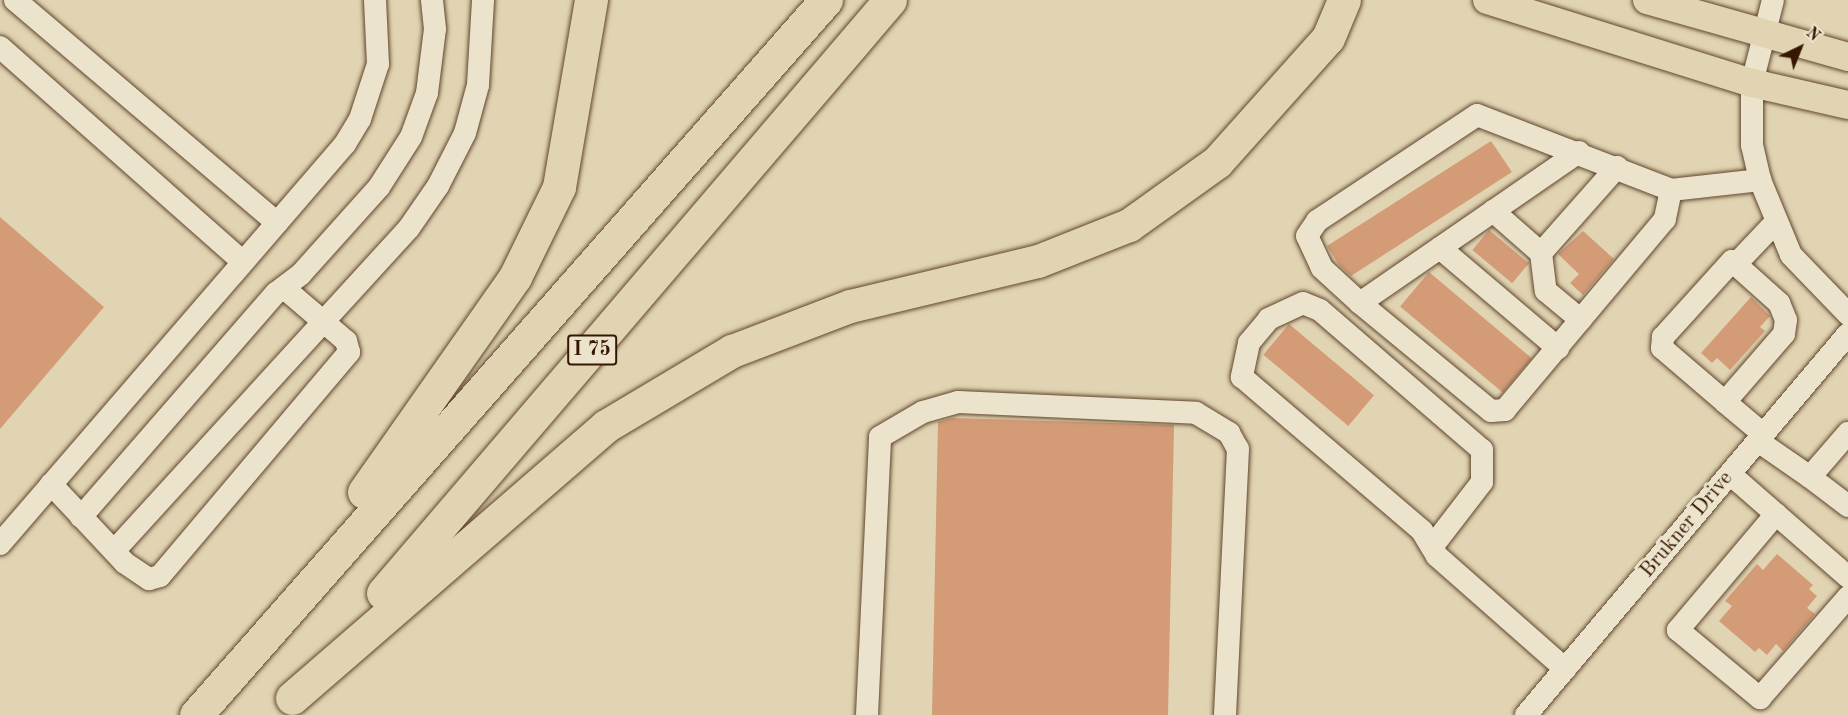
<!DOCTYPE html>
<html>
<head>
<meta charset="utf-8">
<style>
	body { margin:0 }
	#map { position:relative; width:1848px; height:715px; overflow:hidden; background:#e1d4b2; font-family:"Old Standard TT",serif }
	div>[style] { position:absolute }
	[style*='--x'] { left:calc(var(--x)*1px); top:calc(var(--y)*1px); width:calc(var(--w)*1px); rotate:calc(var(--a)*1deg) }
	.building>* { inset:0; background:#d39c77; transform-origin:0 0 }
	.roads { filter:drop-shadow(0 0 2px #60462e) drop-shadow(0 0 2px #60462e) }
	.minor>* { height:22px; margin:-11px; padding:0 11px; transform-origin:11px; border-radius:11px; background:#ece3cd }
	.major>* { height:28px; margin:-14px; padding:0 14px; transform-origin:14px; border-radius:14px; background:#e1d4b2 }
	.highway>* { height:33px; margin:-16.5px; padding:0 16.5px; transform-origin:16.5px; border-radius:16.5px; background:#e1d4b2 }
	span { translate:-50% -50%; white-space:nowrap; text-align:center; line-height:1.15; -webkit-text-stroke:6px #ece3cd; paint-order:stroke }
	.shield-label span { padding:2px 4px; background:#ece3cd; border:2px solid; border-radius:4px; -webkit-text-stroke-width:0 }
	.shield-label { font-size:20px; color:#351702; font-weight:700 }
	.street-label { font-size:21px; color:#351702 }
	.north { position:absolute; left:1770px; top:18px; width:60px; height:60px; -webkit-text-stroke:4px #ece3cd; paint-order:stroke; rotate:43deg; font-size:16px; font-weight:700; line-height:24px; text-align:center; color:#351702 }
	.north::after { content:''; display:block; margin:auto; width:21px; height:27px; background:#351702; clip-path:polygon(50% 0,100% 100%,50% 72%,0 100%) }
</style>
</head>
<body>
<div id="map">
	<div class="building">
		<i style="clip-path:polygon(1491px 141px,1512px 172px,1351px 276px,1339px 265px,1327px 246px)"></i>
		<i style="clip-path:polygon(0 217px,104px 307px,0 429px)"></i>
		<i style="left:1489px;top:230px;width:52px;height:26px;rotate:40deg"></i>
		<i style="clip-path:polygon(1583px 231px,1614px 259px,1583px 295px,1570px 283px,1579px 274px,1558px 254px)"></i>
		<i style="left:1429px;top:272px;width:134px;height:45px;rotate:40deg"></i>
		<i style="clip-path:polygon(1751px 297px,1770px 316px,1760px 327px,1765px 331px,1730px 370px,1717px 358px,1712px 363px,1701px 353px)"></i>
		<i style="left:1289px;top:324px;width:111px;height:40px;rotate:40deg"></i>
		<i style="clip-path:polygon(952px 418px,1174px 425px,1168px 715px,932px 715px,938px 422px)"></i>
		<i style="clip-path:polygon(1777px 554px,1813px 585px,1809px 589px,1817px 596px,1807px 608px,1815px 614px,1783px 651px,1776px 644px,1767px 655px,1759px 648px,1755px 652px,1719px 621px,1732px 606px,1725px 601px,1757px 564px,1763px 570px)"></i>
	</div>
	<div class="roads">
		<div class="minor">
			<i style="--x:15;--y:0;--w:344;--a:40.4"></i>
			<i style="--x:1773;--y:0;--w:86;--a:104.2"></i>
			<i style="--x:1752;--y:83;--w:62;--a:90"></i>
			<i style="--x:1752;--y:145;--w:36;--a:77"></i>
			<i style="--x:1760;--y:180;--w:81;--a:67.5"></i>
			<i style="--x:1791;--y:255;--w:82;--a:46"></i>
			<i style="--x:0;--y:47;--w:324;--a:41.5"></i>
			<i style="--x:1671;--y:190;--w:30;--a:102"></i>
			<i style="--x:1665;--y:219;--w:249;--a:130"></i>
			<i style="--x:1505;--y:410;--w:14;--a:176"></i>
			<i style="--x:1491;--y:411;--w:170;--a:-140.5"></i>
			<i style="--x:1360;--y:303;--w:52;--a:-137.4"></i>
			<i style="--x:1322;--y:268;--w:35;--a:-115"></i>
			<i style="--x:1307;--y:236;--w:18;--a:-56"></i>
			<i style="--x:1317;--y:221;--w:192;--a:-33.5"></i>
			<i style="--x:1477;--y:115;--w:208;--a:21.1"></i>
			<i style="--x:1671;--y:190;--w:90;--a:-6.4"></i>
			<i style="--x:1493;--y:211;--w:64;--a:41.2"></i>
			<i style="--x:1541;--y:253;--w:38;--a:83"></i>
			<i style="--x:1546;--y:291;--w:45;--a:39.6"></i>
			<i style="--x:1440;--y:248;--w:155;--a:40.3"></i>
			<i style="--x:1541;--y:253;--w:115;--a:-48.5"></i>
			<i style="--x:1736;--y:264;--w:55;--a:-46.5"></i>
			<i style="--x:1360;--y:303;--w:266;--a:-34.6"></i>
			<i style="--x:1725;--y:402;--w:90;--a:-49.1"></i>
			<i style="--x:1784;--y:334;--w:14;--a:-82"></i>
			<i style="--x:1786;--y:320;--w:18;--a:-112"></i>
			<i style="--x:1779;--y:303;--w:63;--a:-138.2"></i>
			<i style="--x:1732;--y:261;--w:103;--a:132.2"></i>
			<i style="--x:1663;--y:337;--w:11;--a:95"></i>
			<i style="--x:1662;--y:348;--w:83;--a:40.6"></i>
			<i style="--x:1725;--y:402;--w:50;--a:40.1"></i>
			<i style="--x:1758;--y:441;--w:63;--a:34.7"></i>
			<i style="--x:1810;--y:477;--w:58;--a:-49.2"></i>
			<i style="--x:1730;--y:474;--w:157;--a:41.1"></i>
			<i style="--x:1810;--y:477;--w:48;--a:37.3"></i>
			<i style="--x:51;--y:484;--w:108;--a:46.9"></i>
			<i style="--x:125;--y:563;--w:29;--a:34"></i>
			<i style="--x:149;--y:579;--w:11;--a:-15"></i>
			<i style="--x:160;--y:576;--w:293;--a:-49.8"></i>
			<i style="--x:349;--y:352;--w:11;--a:-105"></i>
			<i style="--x:346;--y:341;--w:82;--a:-139.5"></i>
			<i style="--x:1776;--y:514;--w:152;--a:130.2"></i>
			<i style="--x:1678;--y:630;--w:107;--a:39.7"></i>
			<i style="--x:1760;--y:698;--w:134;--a:-48.9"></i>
			<i style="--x:81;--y:517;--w:297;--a:-49"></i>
			<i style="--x:276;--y:293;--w:31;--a:-37"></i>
			<i style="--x:301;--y:274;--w:117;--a:-48.1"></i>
			<i style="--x:379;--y:187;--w:59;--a:-57.4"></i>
			<i style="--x:411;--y:137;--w:47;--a:-70"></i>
			<i style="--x:427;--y:93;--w:64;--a:-82.9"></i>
			<i style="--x:435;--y:29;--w:29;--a:-96"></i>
			<i style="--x:0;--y:544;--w:528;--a:-49.22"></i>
			<i style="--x:345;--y:144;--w:29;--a:-59"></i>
			<i style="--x:360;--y:119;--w:58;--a:-71.9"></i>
			<i style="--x:378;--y:64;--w:64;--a:-92.7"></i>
			<i style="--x:1432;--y:547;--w:82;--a:-52.4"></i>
			<i style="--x:1482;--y:482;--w:32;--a:-90"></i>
			<i style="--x:1482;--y:450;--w:214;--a:-139.2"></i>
			<i style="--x:1320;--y:310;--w:18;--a:-158"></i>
			<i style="--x:1303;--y:303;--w:38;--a:155"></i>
			<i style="--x:1269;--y:319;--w:31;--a:130"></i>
			<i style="--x:1249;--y:343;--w:35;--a:102"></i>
			<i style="--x:1242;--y:377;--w:237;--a:40.5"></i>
			<i style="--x:1422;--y:531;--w:29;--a:59"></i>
			<i style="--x:1437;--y:556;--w:171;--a:41.4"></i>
			<i style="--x:114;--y:551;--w:437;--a:-47.6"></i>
			<i style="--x:409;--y:228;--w:51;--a:-55.4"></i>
			<i style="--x:438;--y:186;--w:59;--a:-63"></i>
			<i style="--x:465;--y:133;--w:50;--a:-74.8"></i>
			<i style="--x:478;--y:85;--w:85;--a:-86.6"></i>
			<i style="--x:867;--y:715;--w:278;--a:-87.3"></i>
			<i style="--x:880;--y:437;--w:50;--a:-30.2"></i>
			<i style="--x:923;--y:412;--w:36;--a:-16"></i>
			<i style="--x:958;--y:402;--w:238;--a:2.6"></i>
			<i style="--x:1196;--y:413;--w:39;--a:31"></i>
			<i style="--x:1229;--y:433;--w:18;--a:61"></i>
			<i style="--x:1238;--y:449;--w:266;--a:92.8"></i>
			<i style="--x:1526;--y:715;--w:499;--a:-49.8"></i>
		</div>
		<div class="major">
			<i style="--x:1487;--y:0;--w:278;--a:17.4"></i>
			<i style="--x:1752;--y:83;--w:98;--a:12.9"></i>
			<i style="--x:1647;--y:0;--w:209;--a:15.8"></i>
		</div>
		<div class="highway">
			<i style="--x:364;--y:492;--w:263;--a:-54.9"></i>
			<i style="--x:515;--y:277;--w:100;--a:-63.9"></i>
			<i style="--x:559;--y:187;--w:190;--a:-80.3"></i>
			<i style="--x:383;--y:593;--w:780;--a:-49.47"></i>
			<i style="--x:292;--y:698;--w:415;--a:-40.9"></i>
			<i style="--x:606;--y:426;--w:147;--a:-30.8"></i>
			<i style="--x:732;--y:351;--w:126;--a:-20.9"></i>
			<i style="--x:850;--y:306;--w:193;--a:-13.5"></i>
			<i style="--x:1038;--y:261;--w:98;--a:-21.6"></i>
			<i style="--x:1129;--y:225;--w:108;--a:-35.6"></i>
			<i style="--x:1217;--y:162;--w:166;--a:-48.2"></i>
			<i style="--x:1328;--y:38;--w:41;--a:-67.2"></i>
			<i style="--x:196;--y:715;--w:953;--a:-48.62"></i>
		</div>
	</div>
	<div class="shield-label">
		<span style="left:592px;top:350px">I 75</span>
	</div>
	<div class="street-label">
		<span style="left:1687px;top:525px;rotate:-50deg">Brukner Drive</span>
	</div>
	<div class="north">N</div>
</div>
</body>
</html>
